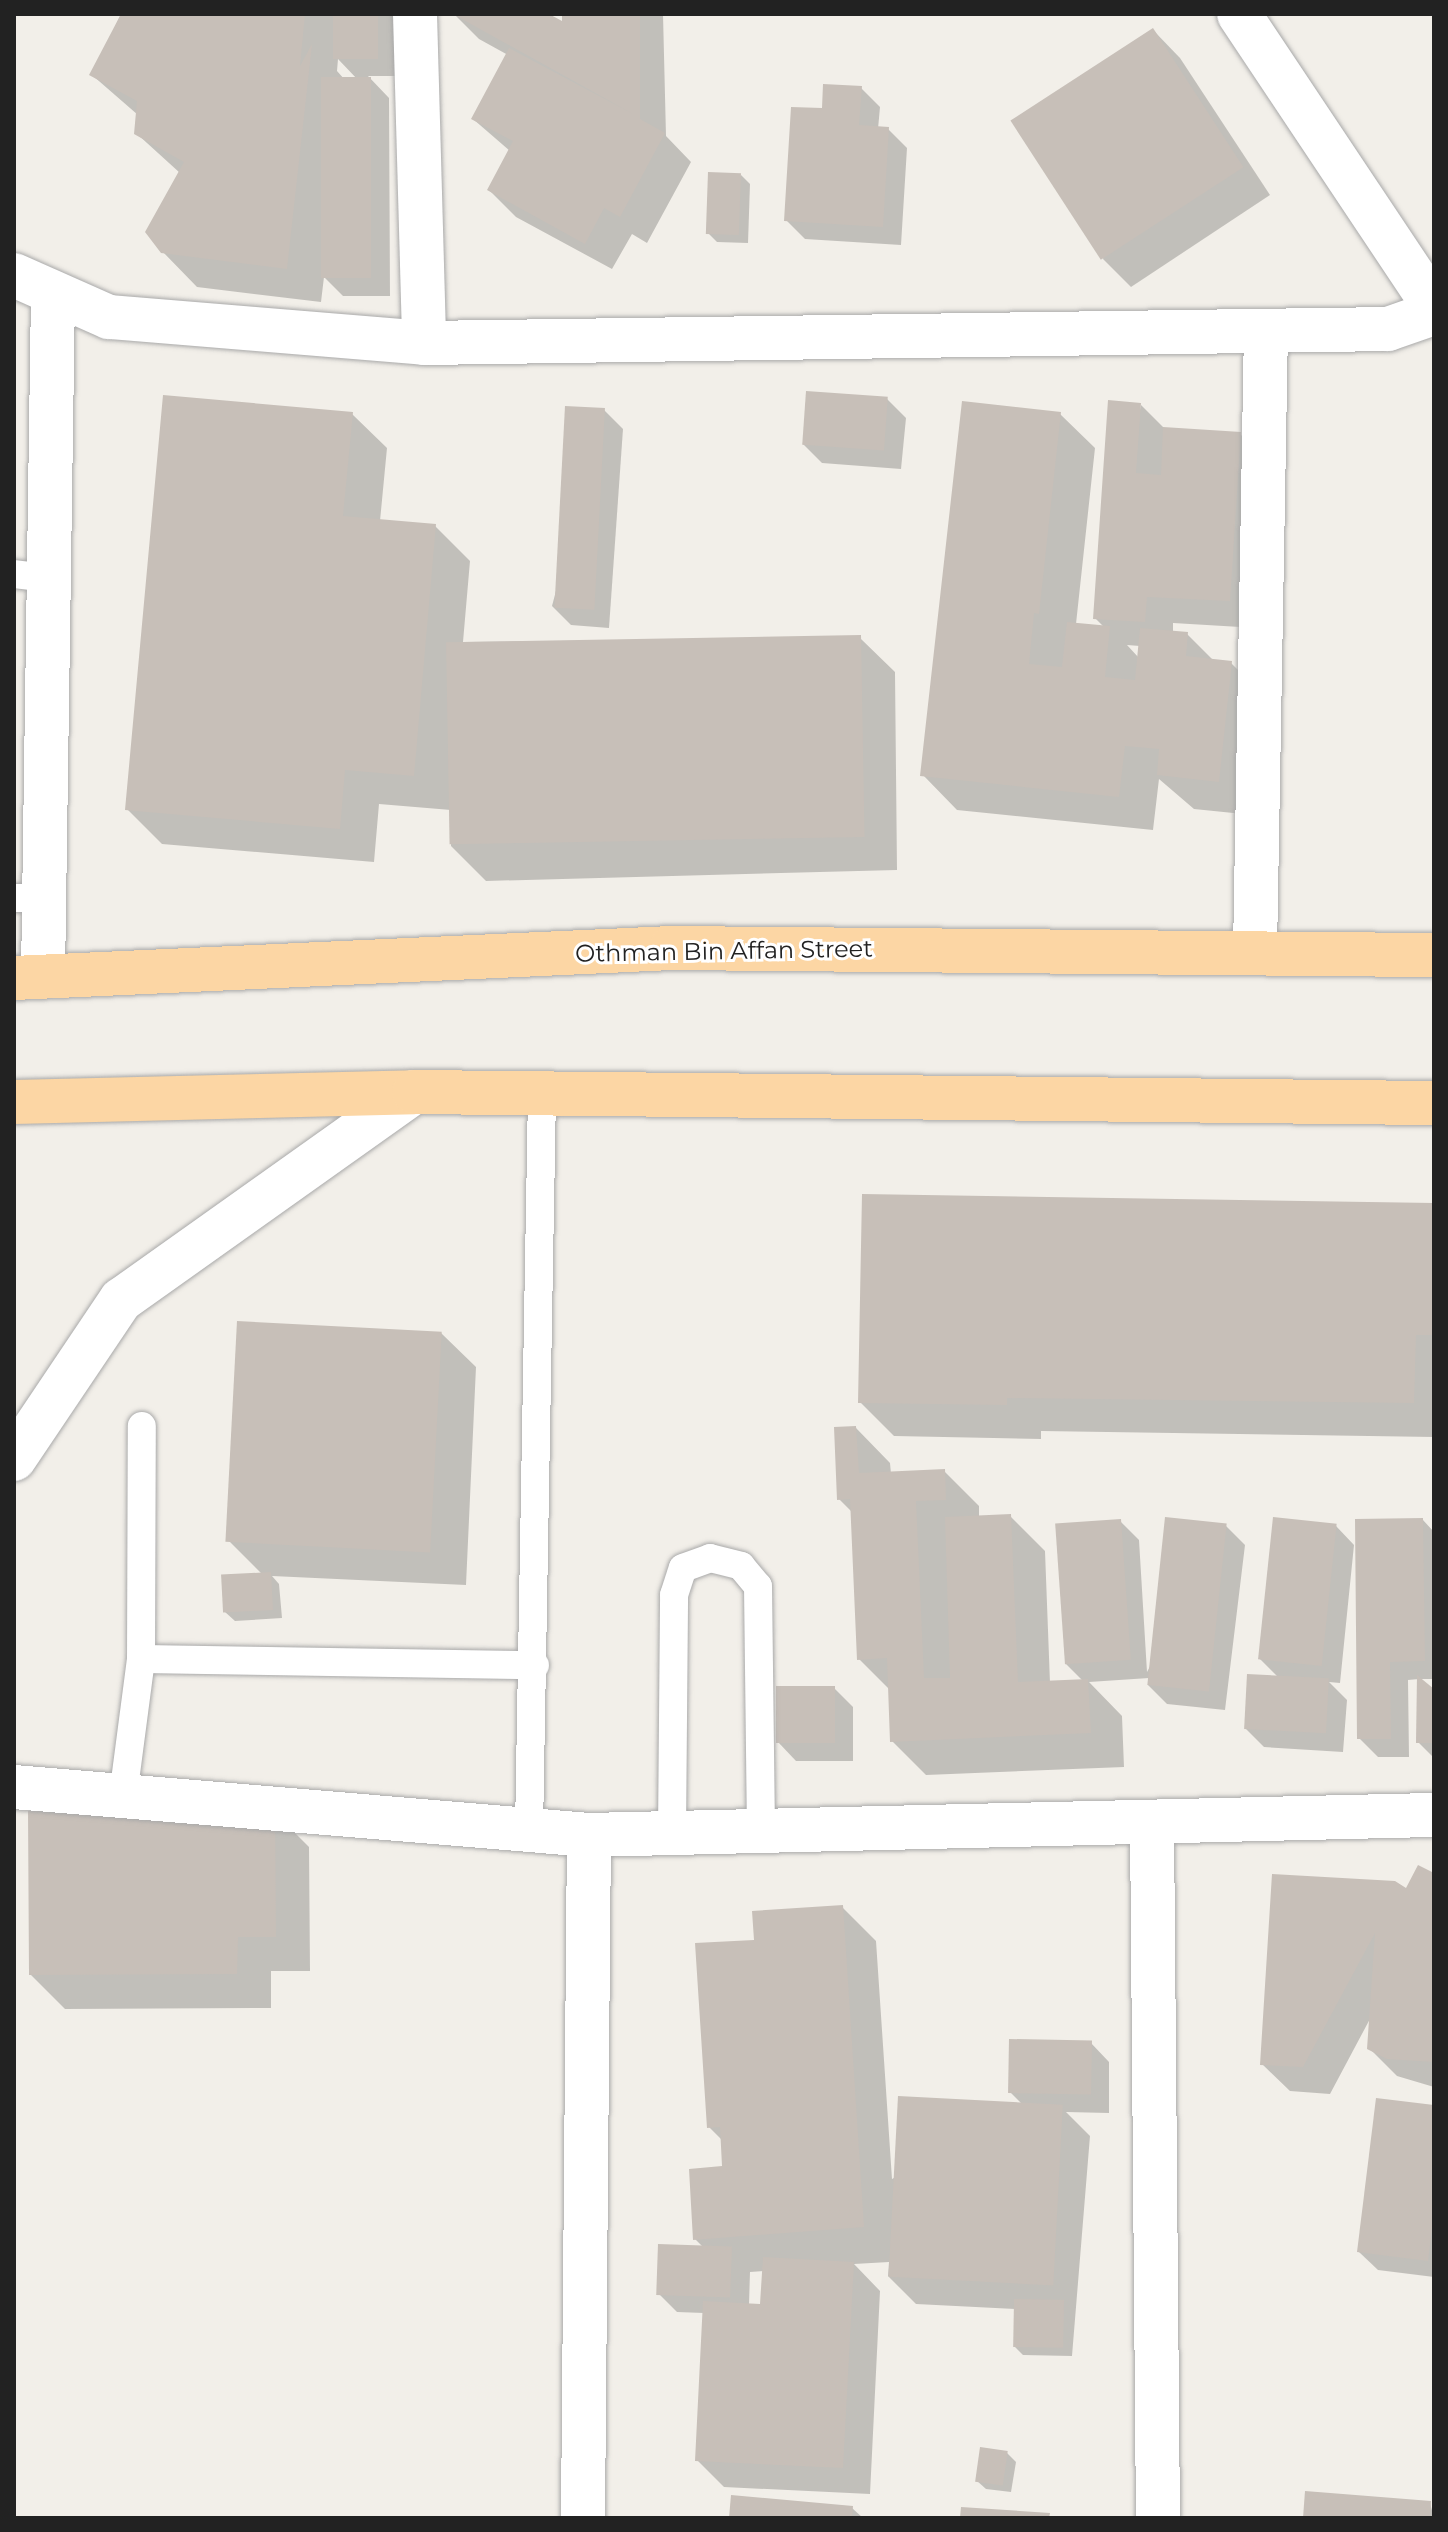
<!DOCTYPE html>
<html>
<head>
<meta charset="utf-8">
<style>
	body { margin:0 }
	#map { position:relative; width:1448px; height:2532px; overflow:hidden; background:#f2efe9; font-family:Montserrat,sans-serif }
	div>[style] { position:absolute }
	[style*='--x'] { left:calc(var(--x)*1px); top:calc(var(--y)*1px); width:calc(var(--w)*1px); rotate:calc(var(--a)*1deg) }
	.shadow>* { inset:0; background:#0003 }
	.building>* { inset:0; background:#c7bfb8; transform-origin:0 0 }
	.roads { filter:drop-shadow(0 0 2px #a9a9a9) drop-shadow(0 0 2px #a9a9a9) }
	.service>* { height:28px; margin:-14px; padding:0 14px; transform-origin:14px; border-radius:14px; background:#fff }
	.minor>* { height:44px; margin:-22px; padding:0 22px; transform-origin:22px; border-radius:22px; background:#fff }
	.tertiary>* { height:44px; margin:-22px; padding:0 22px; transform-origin:22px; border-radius:22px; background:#fff }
	.primary>* { height:44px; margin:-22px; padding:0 22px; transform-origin:22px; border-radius:22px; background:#fcd6a4 }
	span { translate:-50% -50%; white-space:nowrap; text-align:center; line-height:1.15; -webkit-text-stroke:6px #fff; paint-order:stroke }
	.street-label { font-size:24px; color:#222 }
	.frame { position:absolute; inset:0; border:16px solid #222; pointer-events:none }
</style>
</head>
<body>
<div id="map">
	<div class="shadow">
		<i style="clip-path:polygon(evenodd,121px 14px,395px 14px,396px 76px,368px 76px,389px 98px,390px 296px,343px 296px,324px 277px,321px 302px,197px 287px,162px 251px,180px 173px,136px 133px,138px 115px,92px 75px,121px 14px,338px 59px,358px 80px,345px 80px,337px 71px,338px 59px)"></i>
		<i style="clip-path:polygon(454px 14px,545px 14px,564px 25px,564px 14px,663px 14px,666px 136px,691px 162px,647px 243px,632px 234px,612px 269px,516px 217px,489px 190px,510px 151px,473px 119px,508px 55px,479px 39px)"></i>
		<i style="clip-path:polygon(1153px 30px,1180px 58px,1270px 195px,1131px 287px,1103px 259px)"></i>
		<i style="clip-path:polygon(861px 88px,880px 107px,878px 129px,888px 129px,907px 148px,901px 245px,805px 239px,786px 220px,823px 110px)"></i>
		<i style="clip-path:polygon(741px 175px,750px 184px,748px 243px,717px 242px,708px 233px)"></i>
		<i style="clip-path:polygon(887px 399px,906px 418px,901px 469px,822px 463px,803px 444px)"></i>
		<i style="clip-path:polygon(evenodd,1141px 405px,1165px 429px,1240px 434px,1267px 461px,1257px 628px,1173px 623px,1173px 633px,1187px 634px,1214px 661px,1231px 663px,1266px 698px,1253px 815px,1194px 809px,1159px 779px,1153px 830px,957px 810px,923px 775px,1060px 414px,1095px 448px,1076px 624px,1105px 628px,1095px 618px,1141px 405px,1127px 645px,1140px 646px,1139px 658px,1127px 645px)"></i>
		<i style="clip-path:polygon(604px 410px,623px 429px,609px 628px,571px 625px,552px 606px)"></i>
		<i style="clip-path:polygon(352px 414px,387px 448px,380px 521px,435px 526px,470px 561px,463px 642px,860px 638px,895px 672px,897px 870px,486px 881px,451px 846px,451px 810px,379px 804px,374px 862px,162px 844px,127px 809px)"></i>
		<i style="clip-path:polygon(1434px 1205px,1434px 1437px,1041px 1431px,1041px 1439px,894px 1436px,860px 1402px)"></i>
		<i style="clip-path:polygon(441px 1333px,476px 1367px,466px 1585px,272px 1576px,279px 1584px,282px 1618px,235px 1621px,225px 1612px,263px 1575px,229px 1541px)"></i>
		<i style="clip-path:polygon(856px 1428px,890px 1463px,891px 1474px,944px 1471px,979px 1506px,979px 1517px,1010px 1516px,1045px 1551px,1050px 1683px,1083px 1681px,1066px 1664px,1120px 1521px,1139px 1540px,1147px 1672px,1226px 1526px,1245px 1545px,1225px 1710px,1167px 1704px,1148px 1685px,1149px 1678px,1089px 1682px,1122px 1716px,1124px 1767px,926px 1775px,892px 1741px,890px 1690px,859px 1659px,853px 1513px,839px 1499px)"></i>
		<i style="clip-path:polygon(1423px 1520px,1434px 1532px,1434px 1679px,1419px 1679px,1434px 1692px,1434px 1758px,1418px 1742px,1419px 1679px,1408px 1680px,1409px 1757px,1378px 1757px,1359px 1738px)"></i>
		<i style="clip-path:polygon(1336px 1526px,1354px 1545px,1340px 1683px,1329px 1682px,1347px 1700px,1343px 1752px,1264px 1747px,1245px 1728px,1279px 1678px,1259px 1658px)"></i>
		<i style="clip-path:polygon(834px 1688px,853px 1707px,853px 1761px,796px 1761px,778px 1742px)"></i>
		<i style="clip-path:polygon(274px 1812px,309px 1847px,310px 1971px,271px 1971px,271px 2008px,65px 2009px,31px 1975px)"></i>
		<i style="clip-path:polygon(1434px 1875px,1434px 2087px,1397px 2076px,1369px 2048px,1371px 2017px,1330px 2094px,1290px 2091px,1262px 2064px,1407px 1891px)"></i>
		<i style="clip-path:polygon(evenodd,842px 1907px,876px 1941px,892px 2179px,1024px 2106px,1010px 2092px,1091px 2043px,1109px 2062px,1109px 2113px,1066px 2112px,1090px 2136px,1072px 2356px,1023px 2355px,1014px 2346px,1015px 2309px,916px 2304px,888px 2276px,889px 2262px,854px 2264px,880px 2291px,870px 2494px,724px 2487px,697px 2460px,704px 2313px,677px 2312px,659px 2294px,703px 2247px,695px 2239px,725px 2168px,723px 2141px,709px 2127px,756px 1941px,842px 1907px,764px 2271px,762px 2306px,749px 2305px,750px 2272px,764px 2271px)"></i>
		<i style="clip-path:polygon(1434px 2107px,1434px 2277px,1378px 2270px,1359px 2252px)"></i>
		<i style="clip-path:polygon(1007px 2453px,1016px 2462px,1011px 2492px,986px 2489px,976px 2480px)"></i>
		<i style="clip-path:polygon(1430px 2503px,1434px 2518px,1305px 2518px)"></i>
		<i style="clip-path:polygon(852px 2508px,863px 2518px,731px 2518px)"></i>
	</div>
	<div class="building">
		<i style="clip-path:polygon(121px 14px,305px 14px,300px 66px,312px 44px,287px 269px,161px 253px,145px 232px,184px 162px,134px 134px,137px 101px,89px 75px)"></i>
		<i style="left:333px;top:14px;width:45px;height:45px"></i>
		<i style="clip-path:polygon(453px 14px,549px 14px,562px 21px,562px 14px,640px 14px,640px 119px,665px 133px,620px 217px,604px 208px,585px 244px,487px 190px,513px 141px,471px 119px,509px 48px,633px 114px)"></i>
		<i style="left:1153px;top:28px;width:166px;height:170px;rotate:57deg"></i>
		<i style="left:371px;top:77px;width:201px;height:50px;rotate:90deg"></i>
		<i style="clip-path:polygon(823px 84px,862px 86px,859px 125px,889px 127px,883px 227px,784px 221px,791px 107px,822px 108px)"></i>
		<i style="left:708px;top:172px;width:33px;height:62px;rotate:2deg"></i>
		<i style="left:806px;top:391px;width:82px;height:54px;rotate:4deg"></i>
		<i style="clip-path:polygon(163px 395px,353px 412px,343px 516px,436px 524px,414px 776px,345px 770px,340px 829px,125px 810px)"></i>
		<i style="clip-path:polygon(1108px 400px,1141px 403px,1136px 473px,1161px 475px,1163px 427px,1241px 432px,1230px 601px,1147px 597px,1145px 622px,1093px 619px)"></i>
		<i style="clip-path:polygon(962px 401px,1061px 412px,1039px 614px,1034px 613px,1029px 664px,1062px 667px,1067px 622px,1110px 626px,1105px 677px,1135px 680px,1140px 628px,1188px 632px,1186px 656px,1232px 661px,1219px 782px,1157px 775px,1159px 749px,1125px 746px,1119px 797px,920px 776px)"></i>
		<i style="left:565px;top:406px;width:40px;height:202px;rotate:3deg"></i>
		<i style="left:861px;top:635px;width:202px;height:415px;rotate:89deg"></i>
		<i style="clip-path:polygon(862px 1194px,1434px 1203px,1434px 1335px,1416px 1335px,1414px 1403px,1007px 1398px,1007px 1405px,858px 1403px)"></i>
		<i style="left:237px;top:1321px;width:205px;height:221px;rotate:3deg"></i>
		<i style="clip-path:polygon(856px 1426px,859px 1473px,945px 1469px,946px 1500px,916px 1501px,924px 1678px,950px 1678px,945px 1517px,1011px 1514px,1018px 1682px,1088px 1679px,1091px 1733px,890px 1742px,887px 1658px,857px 1660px,850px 1499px,837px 1500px,834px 1427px)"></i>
		<i style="left:1165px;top:1517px;width:62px;height:169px;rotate:6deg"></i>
		<i style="left:1273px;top:1517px;width:64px;height:143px;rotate:6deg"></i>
		<i style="clip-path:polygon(1423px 1518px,1425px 1661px,1390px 1662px,1391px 1739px,1357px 1739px,1355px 1519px)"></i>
		<i style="left:1121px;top:1519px;width:141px;height:66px;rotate:86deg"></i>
		<i style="left:271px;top:1572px;width:38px;height:50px;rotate:87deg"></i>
		<i style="left:1247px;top:1674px;width:82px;height:55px;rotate:3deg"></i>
		<i style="clip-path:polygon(1417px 1675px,1434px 1689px,1434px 1743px,1416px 1743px)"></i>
		<i style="left:776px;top:1686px;width:59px;height:57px"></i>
		<i style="clip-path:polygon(275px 1810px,276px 1937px,238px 1937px,237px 1974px,29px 1975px,28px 1811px)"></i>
		<i style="clip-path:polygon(1418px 1865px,1434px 1873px,1434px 2062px,1387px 2059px,1367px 2049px,1375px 1933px,1303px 2067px,1260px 2065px,1272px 1874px,1395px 1881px,1406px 1888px)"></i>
		<i style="clip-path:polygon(843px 1905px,864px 2227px,693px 2240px,689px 2169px,722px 2166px,720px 2127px,707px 2128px,695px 1943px,754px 1940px,752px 1911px)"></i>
		<i style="left:1009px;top:2039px;width:83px;height:54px;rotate:1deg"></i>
		<i style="left:898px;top:2096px;width:165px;height:181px;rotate:3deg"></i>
		<i style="clip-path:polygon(1376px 2098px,1434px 2105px,1434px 2213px,1428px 2261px,1357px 2252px)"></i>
		<i style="left:658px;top:2244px;width:74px;height:51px;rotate:2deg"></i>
		<i style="clip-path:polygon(763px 2257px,854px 2262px,843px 2468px,695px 2461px,703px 2301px,760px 2304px)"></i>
		<i style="left:1014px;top:2299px;width:50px;height:48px;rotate:1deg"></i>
		<i style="left:980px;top:2447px;width:28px;height:35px;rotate:8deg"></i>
		<i style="clip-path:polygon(1305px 2491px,1431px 2501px,1430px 2518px,1303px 2518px)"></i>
		<i style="clip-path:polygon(731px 2495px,853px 2506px,852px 2518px,729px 2518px)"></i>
		<i style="clip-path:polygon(961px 2507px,1050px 2513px,1049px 2518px,960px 2518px)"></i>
	</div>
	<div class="roads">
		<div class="service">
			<i style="--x:14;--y:574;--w:35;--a:7"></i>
			<i style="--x:14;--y:898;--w:30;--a:0"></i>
			<i style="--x:141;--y:1659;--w:394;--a:0.9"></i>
			<i style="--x:123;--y:1796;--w:138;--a:-82.5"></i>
			<i style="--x:141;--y:1659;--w:233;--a:-89.8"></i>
			<i style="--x:529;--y:1831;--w:737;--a:-88.99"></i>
			<i style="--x:672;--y:1833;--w:238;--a:-89.5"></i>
			<i style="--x:674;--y:1595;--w:28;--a:-72"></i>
			<i style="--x:683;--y:1568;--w:29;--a:-20"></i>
			<i style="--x:710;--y:1558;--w:32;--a:14"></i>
			<i style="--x:741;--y:1566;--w:26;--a:50"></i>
			<i style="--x:758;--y:1586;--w:244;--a:89.3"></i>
		</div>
		<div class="minor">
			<i style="--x:415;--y:14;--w:329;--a:88.4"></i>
			<i style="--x:1239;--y:14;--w:351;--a:56.3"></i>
			<i style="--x:14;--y:275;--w:104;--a:23.9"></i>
			<i style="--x:109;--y:317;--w:316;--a:4.7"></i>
			<i style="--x:424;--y:343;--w:964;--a:-0.83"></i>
			<i style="--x:1388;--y:329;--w:49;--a:-19.2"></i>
			<i style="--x:1255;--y:952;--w:621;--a:-88.99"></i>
			<i style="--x:43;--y:976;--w:683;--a:-89.16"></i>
			<i style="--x:14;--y:1787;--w:577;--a:4.77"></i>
			<i style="--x:1152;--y:1822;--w:696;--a:89.51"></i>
			<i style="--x:583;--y:2518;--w:683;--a:-89.5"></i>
			<i style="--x:589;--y:1835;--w:845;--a:-1.36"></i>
		</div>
		<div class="tertiary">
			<i style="--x:14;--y:1459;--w:192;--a:-56.1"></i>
			<i style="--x:121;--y:1300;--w:359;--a:-35.4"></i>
		</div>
		<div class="primary">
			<i style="--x:14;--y:978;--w:658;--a:-2.61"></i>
			<i style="--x:671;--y:948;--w:763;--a:0.53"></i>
			<i style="--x:14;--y:1102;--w:400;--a:-1.4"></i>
			<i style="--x:414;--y:1092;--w:1020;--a:0.62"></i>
		</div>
	</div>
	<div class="street-label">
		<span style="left:724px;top:951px;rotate:-1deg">Othman Bin Affan Street</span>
	</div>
	<div class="frame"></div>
</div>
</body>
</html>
